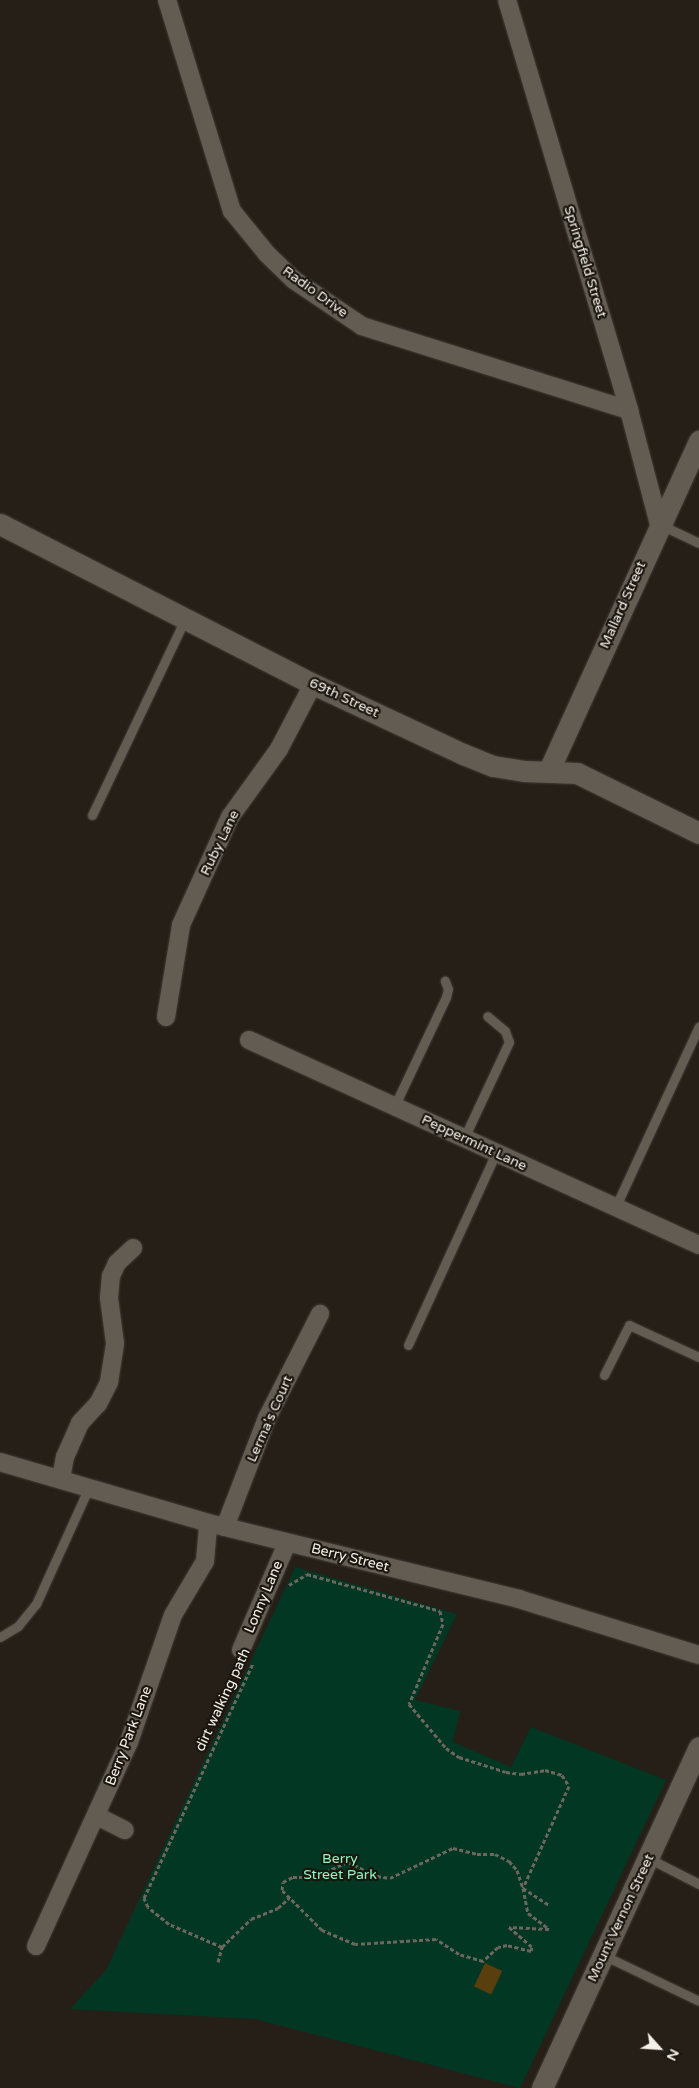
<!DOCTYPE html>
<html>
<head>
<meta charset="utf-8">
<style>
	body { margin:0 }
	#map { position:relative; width:699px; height:2088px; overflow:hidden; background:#251f17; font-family:"Varela Round",sans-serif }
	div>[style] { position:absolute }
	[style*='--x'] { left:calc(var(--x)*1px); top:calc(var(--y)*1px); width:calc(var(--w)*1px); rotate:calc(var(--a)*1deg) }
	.green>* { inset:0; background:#023723 }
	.building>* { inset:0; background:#593e0e; transform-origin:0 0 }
	.path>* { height:3px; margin-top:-1.5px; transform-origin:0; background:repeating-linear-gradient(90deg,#6b665e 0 4px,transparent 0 6.5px) }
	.roads { filter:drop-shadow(0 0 1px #403c37) drop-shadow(0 0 1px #403c37) }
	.service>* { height:9px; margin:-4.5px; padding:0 4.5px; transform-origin:4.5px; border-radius:4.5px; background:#635c53 }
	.minor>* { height:18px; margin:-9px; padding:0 9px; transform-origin:9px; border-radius:9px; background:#635c53 }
	.tertiary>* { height:21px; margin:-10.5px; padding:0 10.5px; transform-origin:10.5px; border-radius:10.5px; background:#635c53 }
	span { translate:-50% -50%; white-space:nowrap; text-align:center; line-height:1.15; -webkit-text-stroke:4.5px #1b160e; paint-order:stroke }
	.street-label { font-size:14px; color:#f3f0ea }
	.park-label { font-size:14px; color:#8ef5c3 }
	.north { position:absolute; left:634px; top:2023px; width:50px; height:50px; -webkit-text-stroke:4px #1b160e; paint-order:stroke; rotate:116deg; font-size:14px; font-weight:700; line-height:20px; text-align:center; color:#f3f0ea }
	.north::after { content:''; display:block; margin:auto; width:18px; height:22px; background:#f3f0ea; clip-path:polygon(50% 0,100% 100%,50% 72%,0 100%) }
</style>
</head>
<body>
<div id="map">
	<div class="green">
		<i style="clip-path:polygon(295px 1567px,457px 1614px,415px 1700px,460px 1711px,453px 1742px,511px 1767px,531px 1727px,666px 1780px,520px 2088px,255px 2019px,70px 2009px,106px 1970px)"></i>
	</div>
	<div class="building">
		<i style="left:485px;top:1963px;width:19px;height:26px;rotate:25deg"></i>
	</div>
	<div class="path">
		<i style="--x:289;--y:1585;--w:21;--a:-31"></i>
		<i style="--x:307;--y:1574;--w:138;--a:15.5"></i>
		<i style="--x:440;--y:1611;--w:13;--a:77"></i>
		<i style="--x:443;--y:1624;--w:87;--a:113"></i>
		<i style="--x:409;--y:1704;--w:57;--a:49.9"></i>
		<i style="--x:446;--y:1748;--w:16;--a:35"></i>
		<i style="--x:459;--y:1757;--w:49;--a:17.7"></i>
		<i style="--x:506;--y:1772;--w:15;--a:8"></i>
		<i style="--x:521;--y:1774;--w:24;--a:-9"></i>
		<i style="--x:545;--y:1770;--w:18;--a:16"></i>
		<i style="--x:562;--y:1775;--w:13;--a:58"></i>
		<i style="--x:569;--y:1786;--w:112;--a:114.3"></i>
		<i style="--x:523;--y:1888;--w:25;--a:79"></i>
		<i style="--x:528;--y:1913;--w:26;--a:37"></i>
		<i style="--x:549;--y:1929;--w:40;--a:-177.1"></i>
		<i style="--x:509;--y:1927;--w:30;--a:41"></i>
		<i style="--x:532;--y:1947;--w:4;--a:104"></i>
		<i style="--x:531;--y:1951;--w:25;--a:-166"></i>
		<i style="--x:507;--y:1945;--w:9;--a:167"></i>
		<i style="--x:498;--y:1947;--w:21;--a:137"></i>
		<i style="--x:483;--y:1961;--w:25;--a:-164"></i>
		<i style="--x:459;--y:1954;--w:27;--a:-147"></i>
		<i style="--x:436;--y:1939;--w:81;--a:176.5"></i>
		<i style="--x:355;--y:1944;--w:36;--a:-157"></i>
		<i style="--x:322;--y:1930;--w:57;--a:-135"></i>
		<i style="--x:282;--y:1890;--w:8;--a:-83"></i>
		<i style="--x:283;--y:1882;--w:11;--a:-27"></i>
		<i style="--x:293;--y:1877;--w:21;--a:0"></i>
		<i style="--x:314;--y:1877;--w:37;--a:-24"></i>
		<i style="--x:348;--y:1862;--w:32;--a:26"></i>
		<i style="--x:377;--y:1876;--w:13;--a:9"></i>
		<i style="--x:390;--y:1878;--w:70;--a:-25.5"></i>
		<i style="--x:453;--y:1848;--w:25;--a:14"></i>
		<i style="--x:477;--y:1854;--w:18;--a:0"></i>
		<i style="--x:495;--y:1854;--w:16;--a:27"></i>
		<i style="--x:509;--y:1861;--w:12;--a:48"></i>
		<i style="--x:517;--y:1870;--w:19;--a:72"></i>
		<i style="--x:523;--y:1888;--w:31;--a:33"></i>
		<i style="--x:222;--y:1947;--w:58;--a:-156.5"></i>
		<i style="--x:169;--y:1924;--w:27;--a:-141"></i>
		<i style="--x:148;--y:1907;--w:10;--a:-114"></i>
		<i style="--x:144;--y:1898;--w:259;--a:-65.1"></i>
		<i style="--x:218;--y:1962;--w:16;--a:-75"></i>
		<i style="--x:222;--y:1947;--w:40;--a:-44"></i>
		<i style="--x:251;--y:1919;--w:29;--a:-22"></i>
		<i style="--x:278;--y:1908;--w:15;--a:-42"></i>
	</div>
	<div class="roads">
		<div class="service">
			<i style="--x:661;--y:525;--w:42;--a:25.3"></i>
			<i style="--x:92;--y:815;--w:217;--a:-64.6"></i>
			<i style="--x:394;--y:1107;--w:122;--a:-64.7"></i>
			<i style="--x:446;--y:997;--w:8;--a:-76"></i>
			<i style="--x:448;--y:989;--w:9;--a:-111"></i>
			<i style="--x:464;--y:1138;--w:106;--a:-64.9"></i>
			<i style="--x:509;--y:1042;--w:12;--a:-110"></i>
			<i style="--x:505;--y:1031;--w:23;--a:-140"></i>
			<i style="--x:615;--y:1208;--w:200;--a:-65.2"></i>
			<i style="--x:408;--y:1345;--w:211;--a:-65.4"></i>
			<i style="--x:604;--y:1375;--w:56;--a:-63.4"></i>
			<i style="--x:629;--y:1325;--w:77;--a:24.6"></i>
			<i style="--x:0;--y:1637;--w:21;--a:-31"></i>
			<i style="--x:18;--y:1626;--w:28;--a:-51"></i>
			<i style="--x:36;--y:1604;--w:128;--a:-65.6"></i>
			<i style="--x:648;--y:1858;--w:57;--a:27"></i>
			<i style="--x:603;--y:1955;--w:106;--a:25.6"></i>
		</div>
		<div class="minor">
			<i style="--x:167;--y:0;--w:221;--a:72.9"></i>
			<i style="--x:232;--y:211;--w:55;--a:50.9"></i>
			<i style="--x:267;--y:254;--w:37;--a:44"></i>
			<i style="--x:294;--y:280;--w:82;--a:34.1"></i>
			<i style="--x:362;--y:326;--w:280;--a:17.5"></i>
			<i style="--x:507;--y:0;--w:428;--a:73.4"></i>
			<i style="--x:629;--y:410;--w:118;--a:75.3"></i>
			<i style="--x:166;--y:1017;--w:93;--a:-80.7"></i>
			<i style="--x:181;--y:925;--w:119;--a:-65.6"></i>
			<i style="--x:230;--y:817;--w:84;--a:-54.2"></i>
			<i style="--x:279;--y:749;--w:73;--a:-62.4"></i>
			<i style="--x:249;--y:1040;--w:494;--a:24.5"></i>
			<i style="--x:0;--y:1462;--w:217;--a:16.3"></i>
			<i style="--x:208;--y:1523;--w:320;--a:13.7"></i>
			<i style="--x:519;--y:1599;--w:189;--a:17.3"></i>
			<i style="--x:61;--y:1479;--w:22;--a:-80"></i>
			<i style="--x:65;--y:1457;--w:37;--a:-66"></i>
			<i style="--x:80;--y:1423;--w:26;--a:-47"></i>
			<i style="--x:98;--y:1404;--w:25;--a:-63"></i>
			<i style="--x:109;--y:1382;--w:39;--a:-81"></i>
			<i style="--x:115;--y:1343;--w:45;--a:-97.6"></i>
			<i style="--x:109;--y:1298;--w:22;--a:-85"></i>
			<i style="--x:111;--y:1276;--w:14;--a:-65"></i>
			<i style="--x:117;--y:1263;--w:22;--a:-43"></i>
			<i style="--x:225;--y:1527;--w:117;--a:-68.9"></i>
			<i style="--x:267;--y:1418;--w:117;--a:-63"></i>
			<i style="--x:241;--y:1650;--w:116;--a:-66.7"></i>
			<i style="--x:97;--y:1816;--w:31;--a:27"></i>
			<i style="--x:36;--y:1946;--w:224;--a:-65.5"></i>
			<i style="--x:129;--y:1742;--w:134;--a:-70.9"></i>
			<i style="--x:173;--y:1615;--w:63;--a:-59.3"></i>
			<i style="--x:205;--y:1561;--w:38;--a:-85"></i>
		</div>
		<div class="tertiary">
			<i style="--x:0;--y:524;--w:352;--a:27.1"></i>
			<i style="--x:313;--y:684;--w:166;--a:25"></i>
			<i style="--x:463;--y:754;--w:32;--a:22"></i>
			<i style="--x:493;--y:766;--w:31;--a:9"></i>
			<i style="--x:524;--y:771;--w:53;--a:2.2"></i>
			<i style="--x:577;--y:773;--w:136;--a:26.2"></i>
			<i style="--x:549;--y:770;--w:362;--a:-65.5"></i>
			<i style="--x:542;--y:2088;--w:375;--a:-65.3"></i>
		</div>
	</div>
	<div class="street-label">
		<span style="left:585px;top:262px;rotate:73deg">Springfield Street</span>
		<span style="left:315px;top:292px;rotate:36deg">Radio Drive</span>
		<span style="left:623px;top:605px;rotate:-66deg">Mallard Street</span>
		<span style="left:344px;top:698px;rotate:25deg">69th Street</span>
		<span style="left:220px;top:843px;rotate:-64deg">Ruby Lane</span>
		<span style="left:474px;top:1143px;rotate:25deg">Peppermint Lane</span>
		<span style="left:270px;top:1419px;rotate:-66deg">Lerma's Court</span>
		<span style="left:350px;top:1558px;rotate:14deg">Berry Street</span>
		<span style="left:264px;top:1597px;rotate:-67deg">Lonny Lane</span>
		<span style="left:223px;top:1700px;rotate:-65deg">dirt walking path</span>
		<span style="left:129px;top:1736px;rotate:-69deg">Berry Park Lane</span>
		<span style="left:621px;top:1918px;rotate:-65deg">Mount Vernon Street</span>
	</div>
	<div class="park-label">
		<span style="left:340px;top:1867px">Berry<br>Street Park</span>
	</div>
	<div class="north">N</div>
</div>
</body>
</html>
